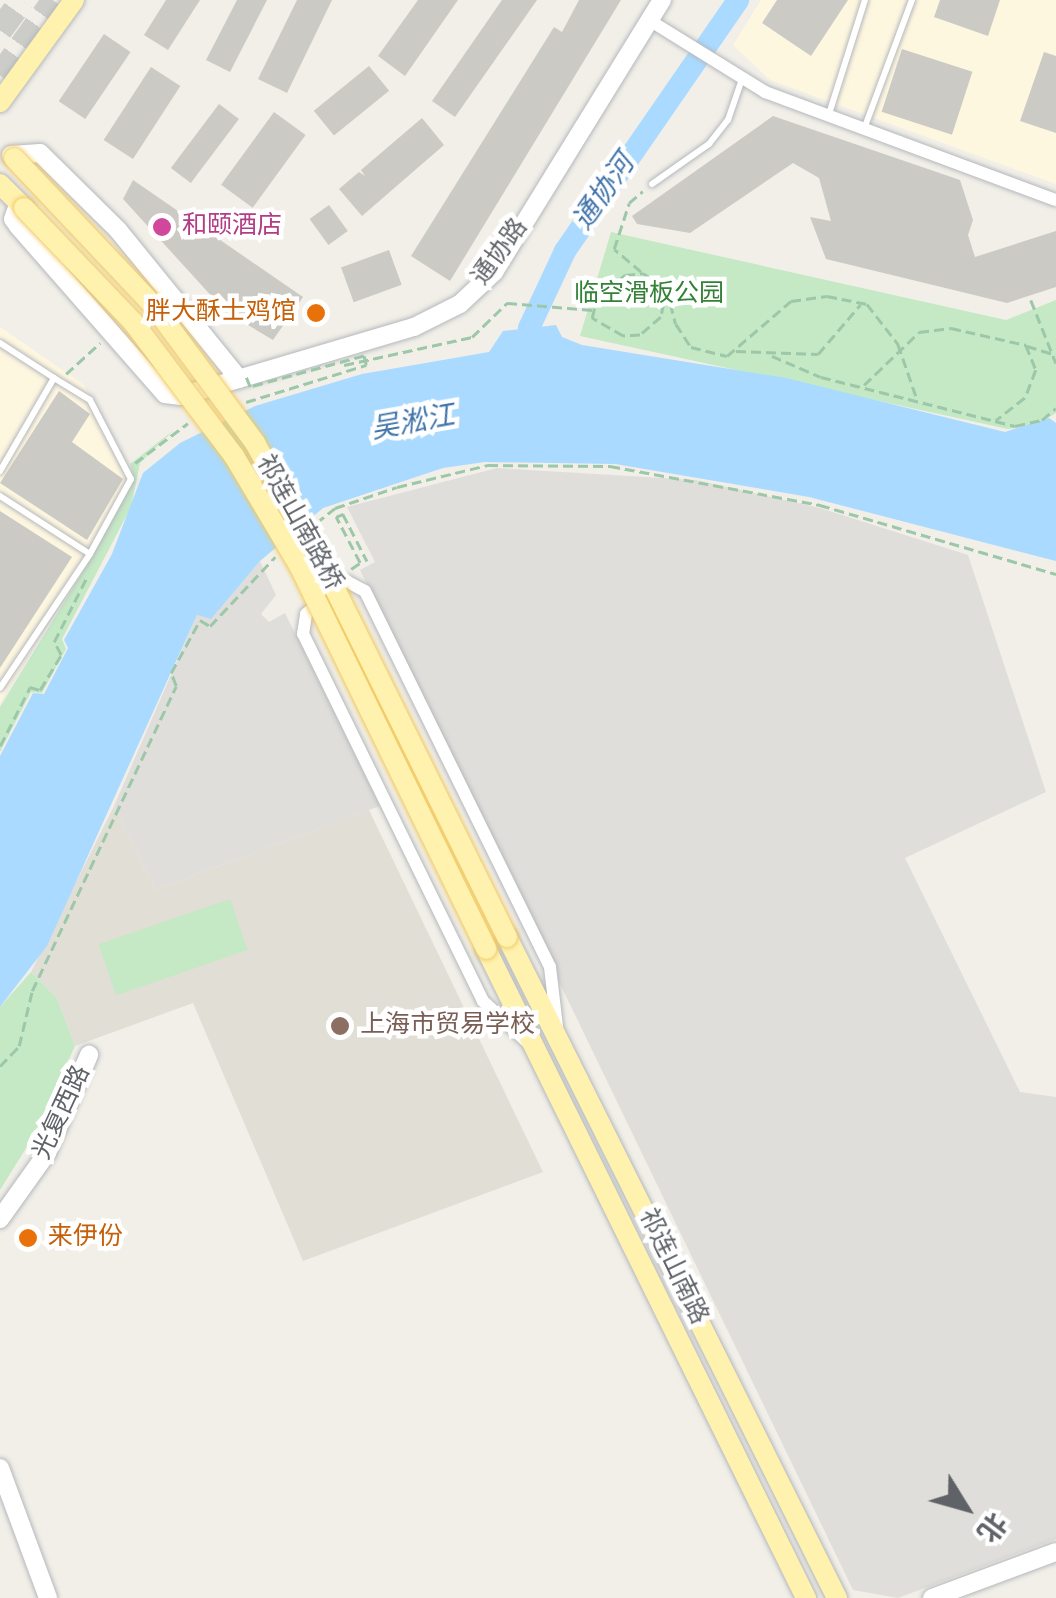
<!DOCTYPE html>
<html>
<head>
<meta charset="utf-8">
<style>
	body { margin:0 }
	#map { position:relative; width:1056px; height:1598px; overflow:hidden; background:#f1efe8; font-family:Overpass,"Noto Sans SC",sans-serif }
	div>[style] { position:absolute }
	[style*='--x'] { left:calc(var(--x)*1px); top:calc(var(--y)*1px); width:calc(var(--w)*1px); rotate:calc(var(--a)*1deg) }
	.commercial>* { inset:0; background:#fef7e0 }
	.industrial>* { inset:0; background:#e0deda }
	.education>* { inset:0; background:#e1ded6 }
	.green>* { inset:0; background:#c5e8c5; transform-origin:0 0 }
	.water>* { inset:0; background:#aadaff }
	.river>* { height:22px; margin:-11px; padding:0 11px; transform-origin:11px; border-radius:11px; background:#aadaff }
	.building>* { inset:0; background:#cccac5; transform-origin:0 0 }
	.highway-tunnel>* { height:25px; margin-top:-12.5px; transform-origin:0; background:repeating-linear-gradient(90deg,#ccccc8 0 25px,transparent 0 37px) }
	.path>* { height:2.5px; margin-top:-1.25px; transform-origin:0; background:repeating-linear-gradient(90deg,#9cc7a9 0 10px,transparent 0 15px) }
	.roads { filter:drop-shadow(0 0 2px #b5b8bc) drop-shadow(0 0 2px #b5b8bc) }
	.lane>* { height:6px; margin:-3px; padding:0 3px; transform-origin:3px; border-radius:3px; background:#fff }
	.street>* { height:12px; margin:-6px; padding:0 6px; transform-origin:6px; border-radius:6px; background:#fff }
	.secondary>* { height:18px; margin:-9px; padding:0 9px; transform-origin:9px; border-radius:9px; background:#fff }
	.primary>* { height:20px; margin:-10px; padding:0 10px; transform-origin:10px; border-radius:10px; background:#fff2af }
	.path-bridge>* { height:2.5px; margin-top:-1.25px; transform-origin:0; background:repeating-linear-gradient(90deg,#9cc7a9 0 10px,transparent 0 15px) }
	.bridges { filter:drop-shadow(0 0 2px #f2c960) drop-shadow(0 0 2px #f2c960) }
	.primary-bridge>* { height:20px; margin:-10px; padding:0 10px; transform-origin:10px; border-radius:10px; background:#fff2af }
	.dots>* { width:28px; height:28px; translate:-50% -50%; box-sizing:border-box; border:5px solid #fff; border-radius:50% }
	span { translate:-50% -50%; white-space:nowrap; text-align:center; line-height:1.15; -webkit-text-stroke:9px #fff; paint-order:stroke }
	.hotel-label { font-size:25px; color:#b23c85 }
	.left { translate:0 -50%; text-align:left }
	.street-label { font-size:25px; color:#5f6368 }
	.park-label { font-size:25px; color:#348238 }
	.food-label { font-size:25px; color:#c56008 }
	.right { translate:-100% -50%; text-align:right }
	.education-label { font-size:25px; color:#785e54 }
	.water-label { font-size:28px; color:#4174aa; font-style:italic }
	.north { position:absolute; left:916px; top:1458px; width:100px; height:100px; -webkit-text-stroke:8px #fff; paint-order:stroke; rotate:127deg; font-size:28px; font-weight:700; line-height:40px; text-align:center; color:#5f6368 }
	.north::after { content:''; display:block; margin:auto; width:35px; height:45px; background:#5f6368; clip-path:polygon(50% 0,100% 100%,50% 72%,0 100%) }
</style>
</head>
<body>
<div id="map">
	<div class="commercial">
		<i style="clip-path:polygon(761px 0,1056px 0,1056px 184px,770px 80px,733px 45px)"></i>
		<i style="clip-path:polygon(0 327px,84px 385px,134px 478px,0 703px)"></i>
	</div>
	<div class="industrial">
		<i style="clip-path:polygon(497px 468px,696px 480px,820px 508px,968px 555px,1046px 792px,905px 858px,1020px 1092px,1056px 1097px,1056px 1539px,898px 1598px,853px 1590px,360px 570px,375px 562px,347px 507px)"></i>
		<i style="clip-path:polygon(260px 561px,276px 595px,261px 614px,269px 622px,285px 613px,380px 806px,155px 890px,114px 806px,197px 615px,211px 618px)"></i>
	</div>
	<div class="education">
		<i style="clip-path:polygon(114px 806px,155px 890px,369px 810px,543px 1172px,303px 1261px,193px 1003px,75px 1046px,57px 998px,31px 972px)"></i>
	</div>
	<div class="green">
		<i style="clip-path:polygon(611px 232px,1006px 320px,1056px 300px,1056px 413px,1034px 426px,1008px 429px,580px 336px)"></i>
		<i style="clip-path:polygon(174px 430px,140px 463px,131px 507px,62px 639px,66px 649px,42px 693px,31px 692px,0 752px,0 707px,93px 555px,134px 478px,130px 464px)"></i>
		<i style="left:230px;top:899px;width:54px;height:139px;rotate:71deg"></i>
		<i style="clip-path:polygon(31px 972px,57px 998px,75px 1046px,35px 1134px,0 1190px,0 1007px)"></i>
	</div>
	<div class="water">
		<i style="clip-path:polygon(556px 325px,562px 337px,582px 345px,786px 378px,1005px 432px,1049px 418px,1056px 423px,1056px 561px,809px 497px,615px 464px,485px 462px,443px 468px,323px 508px,260px 561px,211px 619px,197px 615px,47px 946px,0 1007px,0 756px,33px 693px,44px 694px,68px 648px,64px 640px,112px 554px,143px 473px,180px 443px,255px 406px,362px 374px,489px 352px,503px 331px)"></i>
	</div>
	<div class="river">
		<i style="--x:524;--y:357;--w:29;--a:-80"></i>
		<i style="--x:529;--y:328;--w:85;--a:-64.9"></i>
		<i style="--x:565;--y:251;--w:305;--a:-55.4"></i>
	</div>
	<div class="building">
		<i style="clip-path:polygon(166px 0,200px 0,168px 50px,144px 35px)"></i>
		<i style="clip-path:polygon(237px 0,267px 0,230px 72px,206px 60px)"></i>
		<i style="clip-path:polygon(297px 0,332px 0,287px 93px,258px 79px)"></i>
		<i style="clip-path:polygon(418px 0,458px 0,405px 76px,378px 56px)"></i>
		<i style="clip-path:polygon(502px 0,537px 0,455px 117px,432px 101px)"></i>
		<i style="clip-path:polygon(579px 0,621px 0,450px 281px,411px 256px,554px 27px,562px 32px)"></i>
		<i style="clip-path:polygon(777px 0,848px 0,811px 56px,762px 23px)"></i>
		<i style="clip-path:polygon(940px 0,1000px 0,988px 36px,934px 17px)"></i>
		<i style="left:104px;top:34px;width:32px;height:81px;rotate:34deg"></i>
		<i style="left:902px;top:49px;width:74px;height:66px;rotate:18deg"></i>
		<i style="clip-path:polygon(1044px 52px,1056px 56px,1056px 133px,1020px 121px)"></i>
		<i style="left:369px;top:66px;width:32px;height:71px;rotate:51deg"></i>
		<i style="left:151px;top:67px;width:35px;height:87px;rotate:33deg"></i>
		<i style="left:219px;top:104px;width:25px;height:80px;rotate:37deg"></i>
		<i style="left:274px;top:112px;width:39px;height:90px;rotate:36deg"></i>
		<i style="clip-path:polygon(773px 116px,960px 180px,973px 220px,968px 235px,975px 257px,1056px 231px,1056px 287px,1007px 303px,826px 259px,810px 217px,831px 221px,819px 178px,793px 163px,690px 233px,637px 224px,632px 216px)"></i>
		<i style="clip-path:polygon(422px 118px,444px 145px,362px 216px,339px 189px,359px 172px,365px 176px,361px 170px)"></i>
		<i style="clip-path:polygon(133px 180px,303px 297px,273px 340px,226px 312px,123px 199px)"></i>
		<i style="left:329px;top:205px;width:32px;height:24px;rotate:54deg"></i>
		<i style="left:389px;top:250px;width:37px;height:51px;rotate:70deg"></i>
		<i style="clip-path:polygon(59px 391px,90px 414px,72px 442px,123px 479px,87px 540px,0 483px)"></i>
		<i style="clip-path:polygon(0 511px,72px 557px,0 668px)"></i>
	</div>
	<div class="highway-tunnel">
		<i style="--x:0;--y:30;--w:37;--a:-54"></i>
		<i style="--x:0;--y:75;--w:92;--a:-54.2"></i>
	</div>
	<div class="path">
		<i style="--x:641;--y:272;--w:35;--a:-140"></i>
		<i style="--x:614;--y:249;--w:48;--a:-71.9"></i>
		<i style="--x:629;--y:203;--w:18;--a:-41"></i>
		<i style="--x:667;--y:289;--w:29;--a:102"></i>
		<i style="--x:661;--y:317;--w:28;--a:139"></i>
		<i style="--x:640;--y:335;--w:17;--a:177"></i>
		<i style="--x:623;--y:336;--w:36;--a:-150"></i>
		<i style="--x:592;--y:318;--w:23;--a:-77"></i>
		<i style="--x:597;--y:296;--w:35;--a:-37"></i>
		<i style="--x:625;--y:275;--w:18;--a:-6"></i>
		<i style="--x:643;--y:273;--w:29;--a:34"></i>
		<i style="--x:667;--y:289;--w:36;--a:76"></i>
		<i style="--x:676;--y:324;--w:27;--a:57"></i>
		<i style="--x:691;--y:347;--w:37;--a:14"></i>
		<i style="--x:727;--y:356;--w:84;--a:-40.7"></i>
		<i style="--x:791;--y:301;--w:36;--a:-8"></i>
		<i style="--x:827;--y:296;--w:41;--a:11.3"></i>
		<i style="--x:867;--y:304;--w:51;--a:52.2"></i>
		<i style="--x:898;--y:344;--w:55;--a:70.9"></i>
		<i style="--x:1031;--y:300;--w:68;--a:68.4"></i>
		<i style="--x:1027;--y:346;--w:30;--a:17"></i>
		<i style="--x:736;--y:351;--w:82;--a:2.1"></i>
		<i style="--x:818;--y:354;--w:65;--a:-49.4"></i>
		<i style="--x:772;--y:356;--w:53;--a:23.2"></i>
		<i style="--x:821;--y:377;--w:200;--a:14.2"></i>
		<i style="--x:1015;--y:426;--w:28;--a:-13"></i>
		<i style="--x:1042;--y:420;--w:18;--a:-41"></i>
		<i style="--x:344;--y:365;--w:131;--a:-12.3"></i>
		<i style="--x:472;--y:337;--w:49;--a:-44.2"></i>
		<i style="--x:507;--y:303;--w:86;--a:4.7"></i>
		<i style="--x:66;--y:374;--w:46;--a:-42.4"></i>
		<i style="--x:864;--y:385;--w:76;--a:-43.9"></i>
		<i style="--x:919;--y:332;--w:32;--a:-7"></i>
		<i style="--x:951;--y:328;--w:77;--a:12.8"></i>
		<i style="--x:1026;--y:345;--w:27;--a:68"></i>
		<i style="--x:1036;--y:370;--w:30;--a:111"></i>
		<i style="--x:1025;--y:398;--w:37;--a:142"></i>
		<i style="--x:135;--y:463;--w:66;--a:-37"></i>
		<i style="--x:316;--y:523;--w:24;--a:-38"></i>
		<i style="--x:335;--y:508;--w:65;--a:-18.7"></i>
		<i style="--x:397;--y:487;--w:94;--a:-13.6"></i>
		<i style="--x:488;--y:465;--w:122;--a:0.5"></i>
		<i style="--x:610;--y:466;--w:214;--a:10.5"></i>
		<i style="--x:820;--y:505;--w:246;--a:16.3"></i>
		<i style="--x:351;--y:569;--w:11;--a:-34"></i>
		<i style="--x:360;--y:563;--w:52;--a:-117.6"></i>
		<i style="--x:336;--y:517;--w:8;--a:-23"></i>
		<i style="--x:343;--y:514;--w:53;--a:62.9"></i>
		<i style="--x:0;--y:746;--w:66;--a:-63"></i>
		<i style="--x:30;--y:687;--w:10;--a:17"></i>
		<i style="--x:40;--y:690;--w:41;--a:-59"></i>
		<i style="--x:61;--y:655;--w:15;--a:-118"></i>
		<i style="--x:54;--y:642;--w:71;--a:-63.1"></i>
		<i style="--x:0;--y:1066;--w:28;--a:-46"></i>
		<i style="--x:19;--y:1046;--w:57;--a:-76.7"></i>
		<i style="--x:32;--y:991;--w:337;--a:-64.7"></i>
		<i style="--x:176;--y:686;--w:14;--a:-111"></i>
		<i style="--x:171;--y:673;--w:60;--a:-61.3"></i>
		<i style="--x:200;--y:620;--w:12;--a:31"></i>
		<i style="--x:210;--y:626;--w:95;--a:-46.7"></i>
	</div>
	<div class="roads">
		<div class="lane">
			<i style="--x:829;--y:114;--w:120;--a:-72.5"></i>
			<i style="--x:864;--y:129;--w:138;--a:-69.6"></i>
			<i style="--x:652;--y:184;--w:70;--a:-35.1"></i>
			<i style="--x:709;--y:144;--w:31;--a:-52"></i>
			<i style="--x:728;--y:120;--w:43;--a:-71.1"></i>
			<i style="--x:0;--y:343;--w:64;--a:32.9"></i>
			<i style="--x:54;--y:378;--w:108;--a:120.1"></i>
			<i style="--x:54;--y:378;--w:42;--a:31.4"></i>
			<i style="--x:90;--y:400;--w:89;--a:62.6"></i>
			<i style="--x:131;--y:479;--w:85;--a:118.7"></i>
			<i style="--x:0;--y:496;--w:107;--a:32.8"></i>
			<i style="--x:90;--y:554;--w:161;--a:123.9"></i>
		</div>
		<div class="street">
			<i style="--x:649;--y:20;--w:137;--a:31.8"></i>
			<i style="--x:765;--y:92;--w:310;--a:20.4"></i>
			<i style="--x:526;--y:1041;--w:59;--a:-137.1"></i>
			<i style="--x:483;--y:1001;--w:409;--a:-116.1"></i>
			<i style="--x:303;--y:634;--w:20;--a:-81"></i>
			<i style="--x:306;--y:614;--w:52;--a:-39.5"></i>
			<i style="--x:346;--y:581;--w:21;--a:28"></i>
			<i style="--x:365;--y:591;--w:419;--a:63.8"></i>
			<i style="--x:550;--y:967;--w:60;--a:83.3"></i>
		</div>
		<div class="secondary">
			<i style="--x:11;--y:155;--w:29;--a:-4"></i>
			<i style="--x:40;--y:153;--w:110;--a:44.6"></i>
			<i style="--x:118;--y:230;--w:192;--a:50.9"></i>
			<i style="--x:19;--y:202;--w:18;--a:109"></i>
			<i style="--x:13;--y:219;--w:9;--a:54"></i>
			<i style="--x:18;--y:226;--w:223;--a:48.8"></i>
			<i style="--x:165;--y:394;--w:16;--a:7"></i>
			<i style="--x:181;--y:396;--w:243;--a:-16.5"></i>
			<i style="--x:414;--y:327;--w:51;--a:-26.6"></i>
			<i style="--x:460;--y:304;--w:47;--a:-43.3"></i>
			<i style="--x:494;--y:272;--w:320;--a:-58.3"></i>
			<i style="--x:0;--y:1219;--w:81;--a:-54.5"></i>
			<i style="--x:47;--y:1153;--w:107;--a:-66.8"></i>
			<i style="--x:0;--y:1468;--w:139;--a:69.7"></i>
			<i style="--x:932;--y:1598;--w:132;--a:-20.4"></i>
		</div>
		<div class="primary">
			<i style="--x:0;--y:102;--w:126;--a:-54"></i>
			<i style="--x:0;--y:184;--w:34;--a:45"></i>
			<i style="--x:507;--y:937;--w:739;--a:63.47"></i>
			<i style="--x:486;--y:949;--w:724;--a:63.75"></i>
		</div>
	</div>
	<div class="path-bridge">
		<i style="--x:246;--y:402;--w:126;--a:-17.1"></i>
		<i style="--x:366;--y:365;--w:9;--a:-103"></i>
		<i style="--x:364;--y:356;--w:118;--a:164.8"></i>
		<i style="--x:250;--y:387;--w:11;--a:-112"></i>
	</div>
	<div class="bridges">
		<div class="primary-bridge">
			<i style="--x:14;--y:158;--w:202;--a:46.6"></i>
			<i style="--x:153;--y:305;--w:172;--a:53.5"></i>
			<i style="--x:255;--y:443;--w:160;--a:61.2"></i>
			<i style="--x:332;--y:583;--w:395;--a:63.7"></i>
			<i style="--x:24;--y:208;--w:158;--a:46.3"></i>
			<i style="--x:133;--y:322;--w:168;--a:53"></i>
			<i style="--x:234;--y:456;--w:129;--a:59.3"></i>
			<i style="--x:300;--y:567;--w:425;--a:64"></i>
		</div>
	</div>
	<div class="dots">
		<i style="left:162px;top:227px;background:#d1479c"></i>
		<i style="left:316px;top:313px;background:#e8710a"></i>
		<i style="left:340px;top:1026px;background:#8d6e63"></i>
		<i style="left:28px;top:1238px;background:#e8710a"></i>
	</div>
	<div class="hotel-label">
		<span class="left" style="left:182px;top:227px">和颐酒店</span>
	</div>
	<div class="street-label">
		<span style="left:501px;top:253px;rotate:-54deg">通协路</span>
		<span style="left:298px;top:523px;rotate:61deg">祁连山南路桥</span>
		<span style="left:63px;top:1113px;rotate:-65deg">光复西路</span>
		<span style="left:672px;top:1267px;rotate:64deg">祁连山南路</span>
	</div>
	<div class="park-label">
		<span style="left:649px;top:295px">临空滑板公园</span>
	</div>
	<div class="food-label">
		<span class="right" style="left:296px;top:313px">胖大酥士鸡馆</span>
		<span class="left" style="left:48px;top:1238px">来伊份</span>
	</div>
	<div class="education-label">
		<span class="left" style="left:360px;top:1026px">上海市贸易学校</span>
	</div>
	<div class="water-label">
		<span style="left:605px;top:193px;rotate:-55deg">通协河</span>
		<span style="left:413px;top:424px;rotate:-10deg">吴淞江</span>
	</div>
	<div class="north">北</div>
</div>
</body>
</html>
